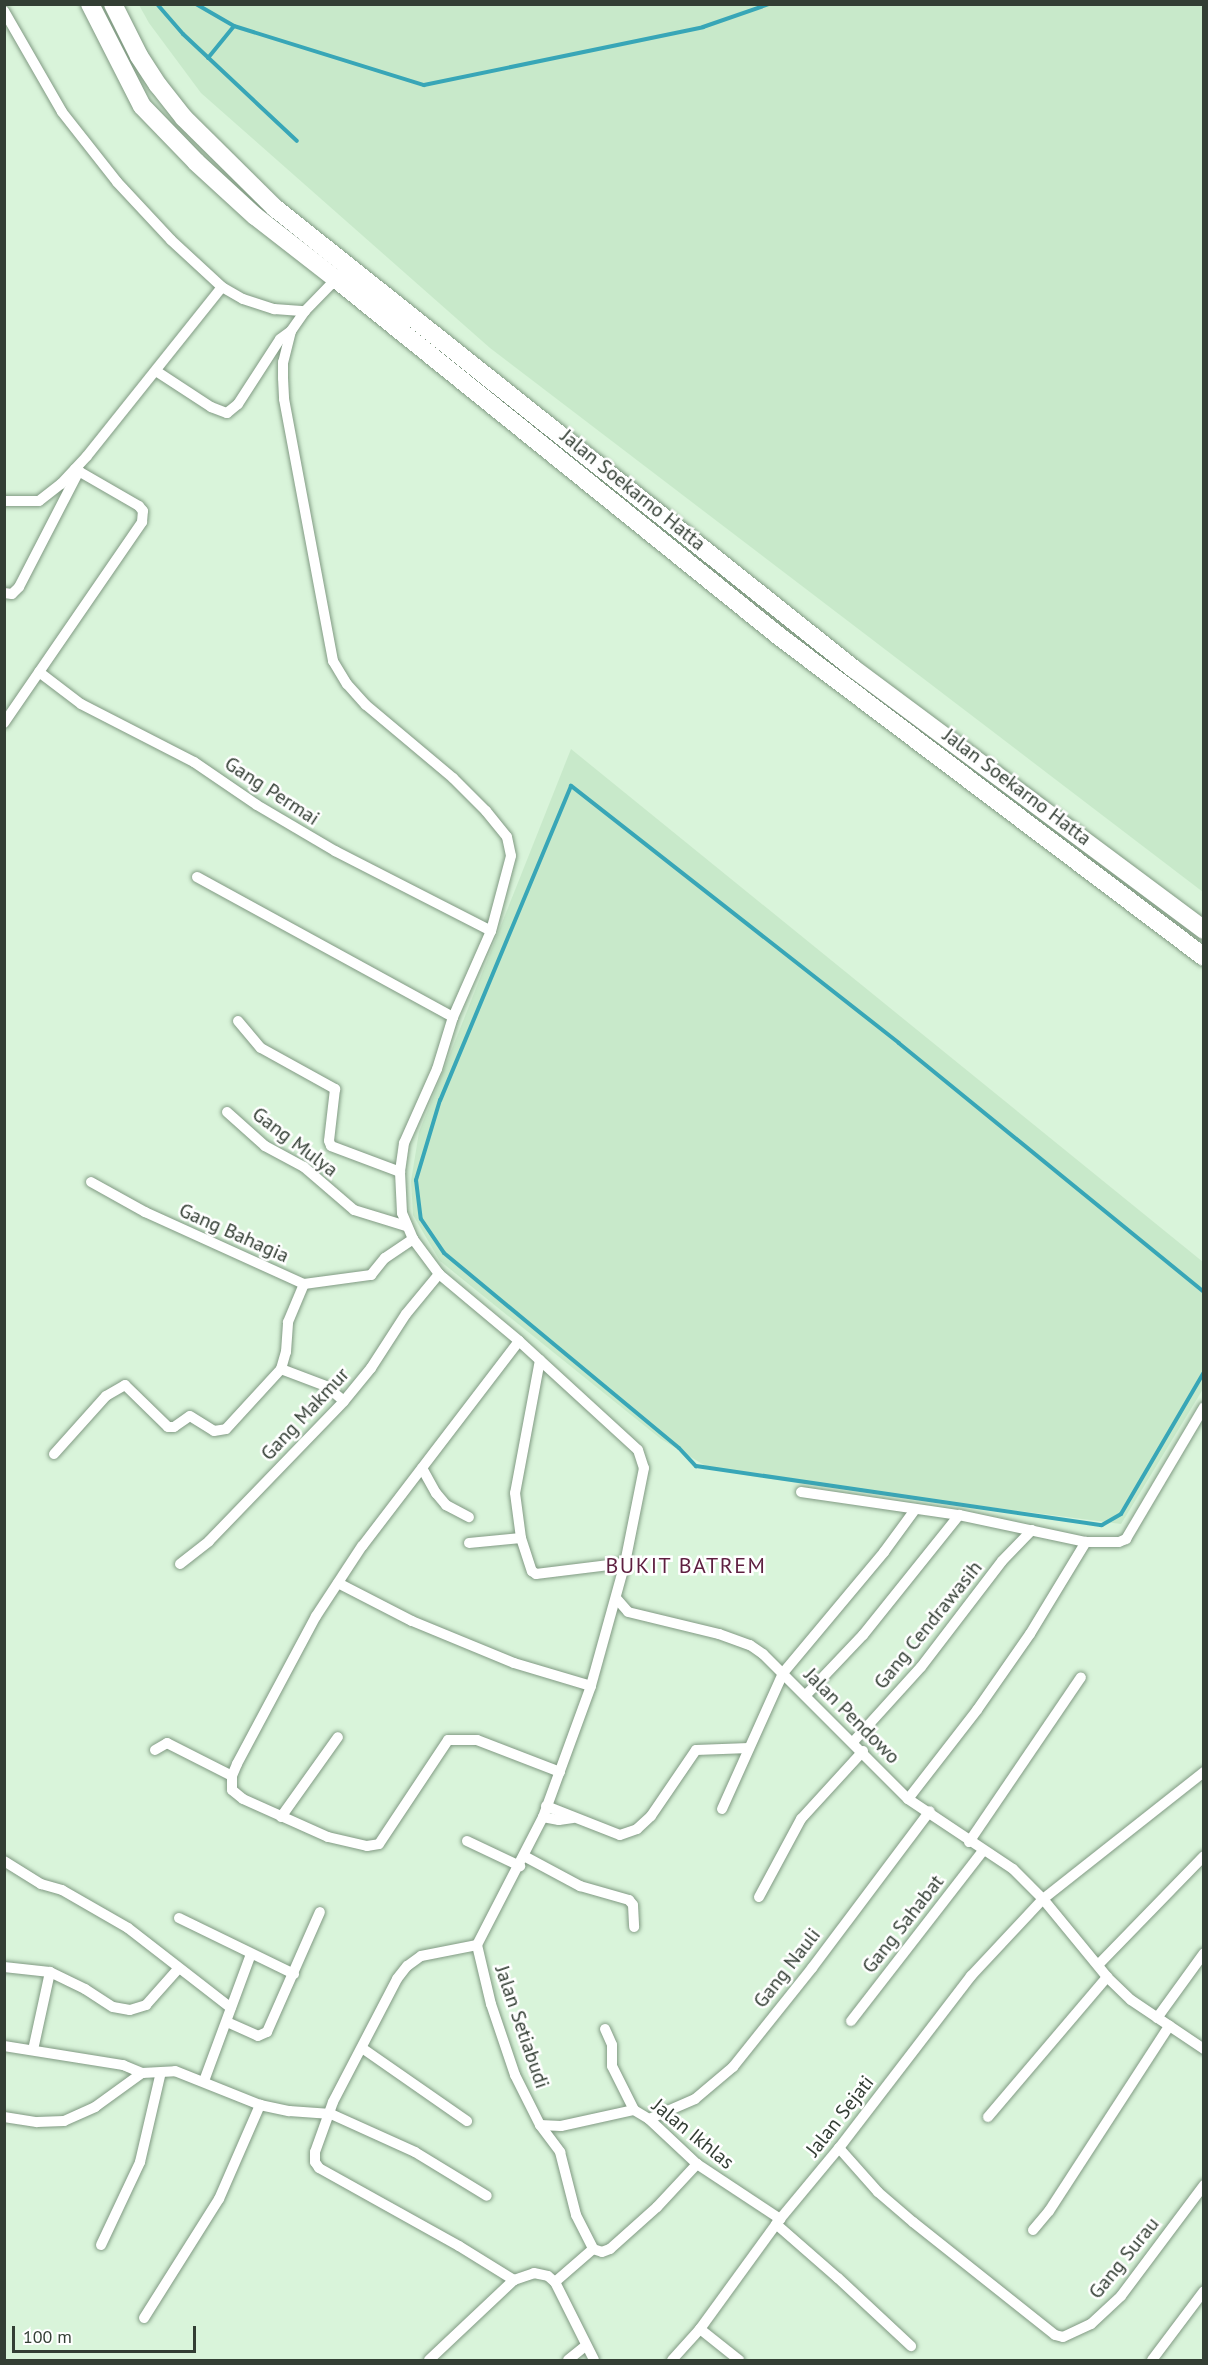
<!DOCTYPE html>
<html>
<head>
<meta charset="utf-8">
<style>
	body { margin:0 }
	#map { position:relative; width:1208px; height:2365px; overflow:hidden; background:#d9f4da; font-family:"PT Sans",sans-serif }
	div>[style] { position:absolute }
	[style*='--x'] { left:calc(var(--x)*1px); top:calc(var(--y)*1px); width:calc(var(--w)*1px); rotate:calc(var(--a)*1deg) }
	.built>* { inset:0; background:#c8e9ca }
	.stream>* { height:4px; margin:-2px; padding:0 2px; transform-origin:2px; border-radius:2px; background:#38a6b7 }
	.roads { filter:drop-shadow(0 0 2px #819a83) drop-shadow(0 0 2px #819a83) }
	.minor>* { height:10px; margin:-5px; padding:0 5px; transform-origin:5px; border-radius:5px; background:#fff }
	.trunk>* { height:18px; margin:-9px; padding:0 9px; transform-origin:9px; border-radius:9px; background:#fff }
	span { translate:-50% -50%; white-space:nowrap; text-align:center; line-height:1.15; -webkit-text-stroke:5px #fff; paint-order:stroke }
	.street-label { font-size:20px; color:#333e34 }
	.quarter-label { font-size:22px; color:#5e1f40; letter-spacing:1.5px }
	.frame { position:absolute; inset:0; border:6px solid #333e34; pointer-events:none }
	.scale { position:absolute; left:12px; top:2326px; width:184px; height:27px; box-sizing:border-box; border:3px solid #333e34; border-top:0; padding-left:8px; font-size:18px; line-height:21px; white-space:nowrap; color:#333e34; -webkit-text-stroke:4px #fff; paint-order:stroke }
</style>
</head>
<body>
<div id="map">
	<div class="built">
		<i style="clip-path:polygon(139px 5px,1203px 5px,1203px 892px,490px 348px,201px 93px,149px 23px)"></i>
		<i style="clip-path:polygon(571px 749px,1203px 1262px,1203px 1389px,1121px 1524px,756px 1477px,709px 1468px,661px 1439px,440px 1261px,413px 1215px,411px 1181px,419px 1132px)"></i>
	</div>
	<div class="stream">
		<i style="--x:157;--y:4;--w:40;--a:49"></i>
		<i style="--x:183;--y:34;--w:156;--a:43.2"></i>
		<i style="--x:196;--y:4;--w:44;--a:30.1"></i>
		<i style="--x:234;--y:26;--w:199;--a:17.3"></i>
		<i style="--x:424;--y:85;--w:285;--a:-11.7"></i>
		<i style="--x:703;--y:27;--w:70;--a:-19.2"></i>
		<i style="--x:208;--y:58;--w:41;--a:-50.9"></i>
		<i style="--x:1204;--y:1292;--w:394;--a:-140.8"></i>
		<i style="--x:899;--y:1043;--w:417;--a:-141.9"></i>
		<i style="--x:571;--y:786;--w:340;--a:112.6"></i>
		<i style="--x:440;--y:1100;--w:84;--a:106.7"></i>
		<i style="--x:416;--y:1180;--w:39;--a:83"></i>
		<i style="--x:421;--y:1219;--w:41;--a:55.9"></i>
		<i style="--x:444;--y:1253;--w:305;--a:39.7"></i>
		<i style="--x:679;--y:1448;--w:25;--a:47"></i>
		<i style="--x:696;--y:1466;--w:410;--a:8.3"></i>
		<i style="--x:1102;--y:1525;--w:22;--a:-30"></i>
		<i style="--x:1121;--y:1514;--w:164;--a:-59.7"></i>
	</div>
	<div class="roads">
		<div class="minor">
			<i style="--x:4;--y:11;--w:116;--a:60.1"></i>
			<i style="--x:62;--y:112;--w:89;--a:51.8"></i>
			<i style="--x:117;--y:182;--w:79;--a:47"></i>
			<i style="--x:171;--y:240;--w:69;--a:42.7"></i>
			<i style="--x:222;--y:287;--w:24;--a:30"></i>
			<i style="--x:243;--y:299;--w:33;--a:18"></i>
			<i style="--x:274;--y:309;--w:31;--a:4"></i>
			<i style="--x:339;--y:276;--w:49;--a:134.2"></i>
			<i style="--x:305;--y:311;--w:24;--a:125"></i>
			<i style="--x:291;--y:331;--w:32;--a:104"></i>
			<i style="--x:283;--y:362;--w:16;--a:90"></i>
			<i style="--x:283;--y:378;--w:21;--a:87"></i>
			<i style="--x:284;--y:399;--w:267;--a:79.4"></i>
			<i style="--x:333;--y:661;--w:27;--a:59"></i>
			<i style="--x:347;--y:684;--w:28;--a:48"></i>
			<i style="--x:366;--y:705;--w:114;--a:40"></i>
			<i style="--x:453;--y:778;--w:47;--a:45"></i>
			<i style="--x:486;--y:811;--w:33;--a:51"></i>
			<i style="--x:507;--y:837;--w:19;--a:78"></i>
			<i style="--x:511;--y:856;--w:78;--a:104.9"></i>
			<i style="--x:491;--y:931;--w:94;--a:113.8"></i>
			<i style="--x:453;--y:1017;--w:54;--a:107.1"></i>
			<i style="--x:437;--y:1069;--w:81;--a:114"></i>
			<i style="--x:404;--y:1143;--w:29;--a:98"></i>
			<i style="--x:400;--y:1172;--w:41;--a:87.2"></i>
			<i style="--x:402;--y:1213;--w:28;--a:67"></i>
			<i style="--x:413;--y:1239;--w:44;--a:53.4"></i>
			<i style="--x:439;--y:1274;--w:104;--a:39.9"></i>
			<i style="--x:519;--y:1341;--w:161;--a:42.5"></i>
			<i style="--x:638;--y:1450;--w:19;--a:72"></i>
			<i style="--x:644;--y:1468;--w:97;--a:101.3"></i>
			<i style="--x:625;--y:1563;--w:128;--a:105.5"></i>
			<i style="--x:591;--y:1686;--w:140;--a:110.1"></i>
			<i style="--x:543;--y:1817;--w:144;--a:117.3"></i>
			<i style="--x:156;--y:371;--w:66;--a:33.2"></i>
			<i style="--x:211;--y:407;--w:17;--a:21"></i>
			<i style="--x:227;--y:413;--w:14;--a:-39"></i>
			<i style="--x:238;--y:404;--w:77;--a:-57.1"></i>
			<i style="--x:280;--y:339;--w:14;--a:-36"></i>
			<i style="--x:4;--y:501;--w:35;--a:0"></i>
			<i style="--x:39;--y:501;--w:28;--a:-38"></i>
			<i style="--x:61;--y:484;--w:38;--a:-47"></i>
			<i style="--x:87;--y:456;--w:216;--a:-51.4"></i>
			<i style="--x:4;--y:593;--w:8;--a:7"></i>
			<i style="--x:12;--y:594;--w:10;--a:-45"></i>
			<i style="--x:19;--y:587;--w:131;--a:-62.7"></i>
			<i style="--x:39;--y:672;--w:53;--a:37.3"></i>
			<i style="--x:81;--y:704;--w:127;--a:27.2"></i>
			<i style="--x:194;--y:762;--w:76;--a:34.3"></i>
			<i style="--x:257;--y:805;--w:91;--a:30.5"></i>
			<i style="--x:335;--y:851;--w:175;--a:27.1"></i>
			<i style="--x:4;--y:723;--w:244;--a:-55.5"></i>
			<i style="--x:142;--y:522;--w:11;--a:-85"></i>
			<i style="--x:143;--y:511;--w:6;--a:-129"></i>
			<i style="--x:139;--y:506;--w:74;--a:-150"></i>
			<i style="--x:197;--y:877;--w:292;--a:28.7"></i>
			<i style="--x:238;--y:1021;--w:35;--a:50"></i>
			<i style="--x:261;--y:1048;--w:85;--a:29"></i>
			<i style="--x:335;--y:1089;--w:52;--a:96.6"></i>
			<i style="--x:329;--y:1141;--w:5;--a:68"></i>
			<i style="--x:331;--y:1146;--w:74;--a:20.6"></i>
			<i style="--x:227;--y:1112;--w:51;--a:41.8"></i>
			<i style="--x:265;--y:1146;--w:44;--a:28.3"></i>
			<i style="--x:304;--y:1167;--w:66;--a:40.7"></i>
			<i style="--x:354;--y:1210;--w:54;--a:17.1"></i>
			<i style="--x:91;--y:1182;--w:62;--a:29.1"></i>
			<i style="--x:145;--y:1212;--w:175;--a:24.4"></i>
			<i style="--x:304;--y:1284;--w:68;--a:-7.7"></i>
			<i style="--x:371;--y:1275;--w:22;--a:-51"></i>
			<i style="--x:385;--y:1258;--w:34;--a:-34"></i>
			<i style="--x:519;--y:1341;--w:258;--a:127.4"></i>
			<i style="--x:362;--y:1546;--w:84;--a:123.3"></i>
			<i style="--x:316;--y:1616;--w:168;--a:118.1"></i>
			<i style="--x:237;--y:1764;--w:13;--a:113"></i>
			<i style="--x:232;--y:1776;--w:14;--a:90"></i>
			<i style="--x:232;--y:1790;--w:14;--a:39"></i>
			<i style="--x:243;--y:1799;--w:93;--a:24.1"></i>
			<i style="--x:328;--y:1837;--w:40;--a:13"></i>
			<i style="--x:367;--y:1846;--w:12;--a:-9"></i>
			<i style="--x:379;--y:1844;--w:125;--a:-56.4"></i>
			<i style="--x:448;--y:1740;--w:29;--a:0"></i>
			<i style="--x:477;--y:1740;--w:89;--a:21.1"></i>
			<i style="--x:540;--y:1360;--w:135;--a:100.6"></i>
			<i style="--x:515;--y:1493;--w:45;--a:82.4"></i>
			<i style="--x:521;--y:1538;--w:35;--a:72"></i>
			<i style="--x:532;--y:1571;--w:5;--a:37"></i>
			<i style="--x:536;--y:1574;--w:90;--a:-7"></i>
			<i style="--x:281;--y:1369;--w:48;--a:20.7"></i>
			<i style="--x:326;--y:1386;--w:23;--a:40"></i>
			<i style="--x:54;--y:1454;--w:78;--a:-48.1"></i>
			<i style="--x:106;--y:1396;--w:22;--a:-30"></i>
			<i style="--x:125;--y:1385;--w:60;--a:44.3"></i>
			<i style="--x:168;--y:1427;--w:6;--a:0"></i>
			<i style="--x:174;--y:1427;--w:19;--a:-35"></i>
			<i style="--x:190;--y:1416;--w:28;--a:32"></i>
			<i style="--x:214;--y:1431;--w:12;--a:-9"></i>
			<i style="--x:226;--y:1429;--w:81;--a:-47.5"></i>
			<i style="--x:281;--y:1369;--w:18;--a:-74"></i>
			<i style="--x:286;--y:1352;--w:30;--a:-86"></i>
			<i style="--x:288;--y:1322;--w:41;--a:-67.2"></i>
			<i style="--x:422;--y:1468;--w:29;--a:61"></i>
			<i style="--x:436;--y:1493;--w:16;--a:50"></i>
			<i style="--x:446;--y:1505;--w:26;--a:28"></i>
			<i style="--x:801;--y:1492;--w:160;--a:8.3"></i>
			<i style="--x:959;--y:1515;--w:130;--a:12"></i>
			<i style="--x:1086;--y:1542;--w:33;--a:0"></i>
			<i style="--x:1119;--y:1542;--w:8;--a:-23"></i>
			<i style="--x:1126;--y:1539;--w:153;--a:-59.4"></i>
			<i style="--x:469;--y:1543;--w:52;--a:-5.5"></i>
			<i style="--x:180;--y:1564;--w:37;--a:-38"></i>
			<i style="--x:209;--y:1541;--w:194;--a:-46"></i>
			<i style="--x:344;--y:1401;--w:43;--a:-50.7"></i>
			<i style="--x:371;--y:1368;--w:64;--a:-57.1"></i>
			<i style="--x:406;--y:1314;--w:52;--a:-50.5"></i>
			<i style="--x:338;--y:1583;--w:83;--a:27.2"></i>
			<i style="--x:412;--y:1621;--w:110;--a:22.4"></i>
			<i style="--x:514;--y:1663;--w:80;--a:16.6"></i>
			<i style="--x:616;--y:1598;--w:18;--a:49"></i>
			<i style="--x:628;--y:1612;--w:94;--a:13.6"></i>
			<i style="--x:719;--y:1634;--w:33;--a:20"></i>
			<i style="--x:750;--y:1645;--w:16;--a:35"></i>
			<i style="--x:763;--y:1654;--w:205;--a:45"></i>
			<i style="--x:908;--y:1799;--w:126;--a:33.7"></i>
			<i style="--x:1013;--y:1869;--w:42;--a:45"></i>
			<i style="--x:1043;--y:1899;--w:101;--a:50.6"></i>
			<i style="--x:1107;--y:1977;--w:33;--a:44"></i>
			<i style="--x:1131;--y:2000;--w:88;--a:33.9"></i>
			<i style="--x:806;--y:1695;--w:83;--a:-46.5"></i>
			<i style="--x:863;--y:1635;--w:154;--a:-51.3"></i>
			<i style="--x:853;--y:1742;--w:101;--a:-47.8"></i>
			<i style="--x:921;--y:1667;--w:133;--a:-52.6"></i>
			<i style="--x:1002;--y:1561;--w:43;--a:-45.9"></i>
			<i style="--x:155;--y:1750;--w:14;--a:-30"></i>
			<i style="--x:167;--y:1743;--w:73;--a:26.9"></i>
			<i style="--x:908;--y:1799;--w:113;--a:-52.2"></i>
			<i style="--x:977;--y:1710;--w:93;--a:-55.1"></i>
			<i style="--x:1030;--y:1634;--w:108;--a:-58.7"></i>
			<i style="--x:546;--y:1806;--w:79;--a:21.4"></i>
			<i style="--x:620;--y:1835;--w:18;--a:-19"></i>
			<i style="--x:637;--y:1829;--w:19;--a:-43"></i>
			<i style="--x:651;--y:1816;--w:80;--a:-55.7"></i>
			<i style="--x:696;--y:1750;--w:53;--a:-2.2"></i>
			<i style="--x:722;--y:1809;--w:149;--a:-65.8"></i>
			<i style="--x:783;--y:1673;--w:158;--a:-50.1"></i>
			<i style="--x:884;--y:1552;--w:51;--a:-53.8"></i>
			<i style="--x:281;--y:1817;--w:98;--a:-54.5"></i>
			<i style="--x:543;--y:1817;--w:16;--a:11"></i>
			<i style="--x:559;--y:1820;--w:14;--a:-8"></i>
			<i style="--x:467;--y:1841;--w:59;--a:25.3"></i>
			<i style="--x:969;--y:1842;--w:199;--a:-55.8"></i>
			<i style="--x:524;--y:1856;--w:64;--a:28.2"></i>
			<i style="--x:580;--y:1886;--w:51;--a:15.9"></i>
			<i style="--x:629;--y:1900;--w:6;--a:51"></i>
			<i style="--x:633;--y:1905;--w:22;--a:87"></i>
			<i style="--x:4;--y:1861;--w:44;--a:31.9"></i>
			<i style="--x:41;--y:1884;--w:22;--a:16"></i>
			<i style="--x:62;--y:1890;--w:76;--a:29.9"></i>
			<i style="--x:128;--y:1928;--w:130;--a:37.8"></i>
			<i style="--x:759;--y:1897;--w:89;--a:-61.7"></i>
			<i style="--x:801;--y:1819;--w:92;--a:-47.6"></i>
			<i style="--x:179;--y:1918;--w:128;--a:26"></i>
			<i style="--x:477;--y:1945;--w:57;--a:168.9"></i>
			<i style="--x:421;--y:1956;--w:17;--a:144"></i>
			<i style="--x:407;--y:1966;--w:16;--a:128"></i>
			<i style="--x:397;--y:1979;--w:139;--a:117.5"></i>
			<i style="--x:333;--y:2102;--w:53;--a:109.8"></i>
			<i style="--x:315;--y:2152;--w:10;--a:90"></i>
			<i style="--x:315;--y:2162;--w:7;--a:56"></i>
			<i style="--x:319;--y:2168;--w:160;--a:29.1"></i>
			<i style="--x:459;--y:2246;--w:65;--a:31.7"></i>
			<i style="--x:514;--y:2280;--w:21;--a:-19"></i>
			<i style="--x:534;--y:2273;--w:14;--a:12"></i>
			<i style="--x:548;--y:2276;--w:9;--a:41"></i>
			<i style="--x:555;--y:2282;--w:87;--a:63.4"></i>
			<i style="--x:477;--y:1945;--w:61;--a:76.7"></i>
			<i style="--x:491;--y:2004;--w:75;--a:71.3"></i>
			<i style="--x:515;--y:2075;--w:56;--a:63.4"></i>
			<i style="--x:540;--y:2125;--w:34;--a:53"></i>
			<i style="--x:560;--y:2152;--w:65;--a:75.7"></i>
			<i style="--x:576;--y:2215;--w:38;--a:63"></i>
			<i style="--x:1098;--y:1965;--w:152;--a:-45.8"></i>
			<i style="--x:4;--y:1967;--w:46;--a:6.2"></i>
			<i style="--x:50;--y:1972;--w:39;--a:26"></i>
			<i style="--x:85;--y:1989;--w:33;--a:33"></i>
			<i style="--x:113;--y:2007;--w:17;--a:10"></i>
			<i style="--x:130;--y:2010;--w:17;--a:-17"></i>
			<i style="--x:146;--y:2005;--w:48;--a:-48.4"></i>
			<i style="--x:1157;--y:2018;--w:80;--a:-54.1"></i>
			<i style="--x:851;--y:2021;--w:215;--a:-52.2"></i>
			<i style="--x:227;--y:2022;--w:34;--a:24"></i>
			<i style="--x:258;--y:2036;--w:10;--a:-24"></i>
			<i style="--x:267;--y:2032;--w:131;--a:-66.2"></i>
			<i style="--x:605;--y:2029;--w:17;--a:66"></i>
			<i style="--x:612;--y:2045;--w:21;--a:90"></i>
			<i style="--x:612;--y:2066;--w:49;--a:63.4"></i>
			<i style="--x:4;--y:2046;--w:121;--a:9.1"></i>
			<i style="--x:123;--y:2065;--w:21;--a:23"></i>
			<i style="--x:362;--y:2048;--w:128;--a:34.8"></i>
			<i style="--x:33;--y:2050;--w:80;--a:-77.7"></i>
			<i style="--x:204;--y:2081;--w:135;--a:-69.7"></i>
			<i style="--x:4;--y:2117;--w:33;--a:9"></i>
			<i style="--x:37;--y:2122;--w:27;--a:-2"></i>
			<i style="--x:64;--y:2121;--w:34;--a:-24"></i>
			<i style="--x:95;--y:2107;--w:58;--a:-35.9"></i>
			<i style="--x:142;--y:2073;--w:33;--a:-3"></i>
			<i style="--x:175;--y:2071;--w:92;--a:21.8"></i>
			<i style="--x:260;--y:2105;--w:30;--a:12"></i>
			<i style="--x:289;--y:2111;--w:42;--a:4.1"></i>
			<i style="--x:331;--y:2114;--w:92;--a:24.3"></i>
			<i style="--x:415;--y:2152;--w:84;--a:31.4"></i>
			<i style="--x:988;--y:2117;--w:184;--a:-49.6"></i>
			<i style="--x:649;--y:2119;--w:50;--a:-23.5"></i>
			<i style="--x:695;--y:2099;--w:50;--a:-40.1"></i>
			<i style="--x:733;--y:2067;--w:127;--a:-51.4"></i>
			<i style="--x:812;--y:1968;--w:196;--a:-53.1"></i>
			<i style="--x:540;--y:2125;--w:21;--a:3"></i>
			<i style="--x:561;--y:2126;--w:75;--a:-12.4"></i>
			<i style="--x:634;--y:2110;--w:17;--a:31"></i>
			<i style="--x:649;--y:2119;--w:66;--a:43.2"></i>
			<i style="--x:697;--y:2164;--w:100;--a:33.5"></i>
			<i style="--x:839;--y:2148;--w:59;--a:48.4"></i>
			<i style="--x:878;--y:2192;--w:46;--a:40.6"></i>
			<i style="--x:913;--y:2222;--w:181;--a:38.5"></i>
			<i style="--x:1055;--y:2335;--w:8;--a:14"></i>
			<i style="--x:1063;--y:2337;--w:31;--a:-25"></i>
			<i style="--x:1091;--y:2324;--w:41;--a:-43"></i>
			<i style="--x:1121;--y:2296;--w:139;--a:-53.2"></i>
			<i style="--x:776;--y:2224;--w:82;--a:41.1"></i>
			<i style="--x:838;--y:2278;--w:100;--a:43"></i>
			<i style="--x:1033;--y:2230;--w:25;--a:-50"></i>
			<i style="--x:1049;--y:2211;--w:221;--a:-57"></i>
			<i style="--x:101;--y:2245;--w:92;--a:-64.8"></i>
			<i style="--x:140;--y:2162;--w:92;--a:-76.9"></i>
			<i style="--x:593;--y:2249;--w:9;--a:18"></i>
			<i style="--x:602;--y:2252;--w:9;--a:-21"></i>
			<i style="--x:610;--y:2249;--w:63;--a:-41.8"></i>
			<i style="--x:657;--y:2207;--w:59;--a:-47.1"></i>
			<i style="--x:555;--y:2282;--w:50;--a:-41"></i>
			<i style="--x:144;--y:2318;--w:141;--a:-57.8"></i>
			<i style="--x:219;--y:2199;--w:103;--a:-66.4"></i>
			<i style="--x:700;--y:2329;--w:50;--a:38.5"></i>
			<i style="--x:429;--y:2360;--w:117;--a:-43.3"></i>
			<i style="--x:568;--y:2360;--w:22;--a:-39"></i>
			<i style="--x:672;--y:2360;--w:42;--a:-47.9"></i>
			<i style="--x:700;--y:2329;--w:136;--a:-54"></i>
			<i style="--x:780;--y:2219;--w:92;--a:-50.3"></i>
			<i style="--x:839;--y:2148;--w:217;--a:-52.5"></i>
			<i style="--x:971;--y:1976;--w:105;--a:-46.9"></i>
			<i style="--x:1043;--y:1899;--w:205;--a:-38.3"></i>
			<i style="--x:1152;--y:2360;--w:86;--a:-53"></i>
		</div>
		<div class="trunk">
			<i style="--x:90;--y:4;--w:114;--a:63"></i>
			<i style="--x:142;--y:106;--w:78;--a:46"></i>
			<i style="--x:196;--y:162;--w:80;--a:42.5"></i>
			<i style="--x:255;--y:216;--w:103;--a:37.9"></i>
			<i style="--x:336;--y:279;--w:570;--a:38.88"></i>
			<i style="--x:780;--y:637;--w:531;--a:37.04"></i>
			<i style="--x:113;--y:4;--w:58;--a:63.4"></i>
			<i style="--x:139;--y:56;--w:35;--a:57"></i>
			<i style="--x:158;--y:85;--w:42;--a:51.8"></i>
			<i style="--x:184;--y:118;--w:128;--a:44.7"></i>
			<i style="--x:275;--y:208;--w:740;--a:38.53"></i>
			<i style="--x:854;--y:669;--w:437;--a:36.7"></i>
		</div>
	</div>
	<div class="street-label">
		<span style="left:633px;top:490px;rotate:39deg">Jalan Soekarno Hatta</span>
		<span style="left:1017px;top:787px;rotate:37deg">Jalan Soekarno Hatta</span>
		<span style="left:272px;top:791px;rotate:33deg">Gang Permai</span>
		<span style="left:295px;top:1142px;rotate:37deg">Gang Mulya</span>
		<span style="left:234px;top:1233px;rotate:24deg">Gang Bahagia</span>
		<span style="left:305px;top:1414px;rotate:-47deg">Gang Makmur</span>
		<span style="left:928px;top:1625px;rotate:-51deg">Gang Cendrawasih</span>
		<span style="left:852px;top:1716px;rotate:45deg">Jalan Pendowo</span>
		<span style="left:903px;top:1924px;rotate:-52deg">Gang Sahabat</span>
		<span style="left:787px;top:1968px;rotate:-52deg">Gang Nauli</span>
		<span style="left:522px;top:2027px;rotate:71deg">Jalan Setiabudi</span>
		<span style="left:840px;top:2116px;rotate:-52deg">Jalan Sejati</span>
		<span style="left:693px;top:2134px;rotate:39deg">Jalan Ikhlas</span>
		<span style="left:1124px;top:2258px;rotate:-51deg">Gang Surau</span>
	</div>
	<div class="quarter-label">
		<span style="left:686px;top:1566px">BUKIT BATREM</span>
	</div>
	<div class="frame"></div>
	<div class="scale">100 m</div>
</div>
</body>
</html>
